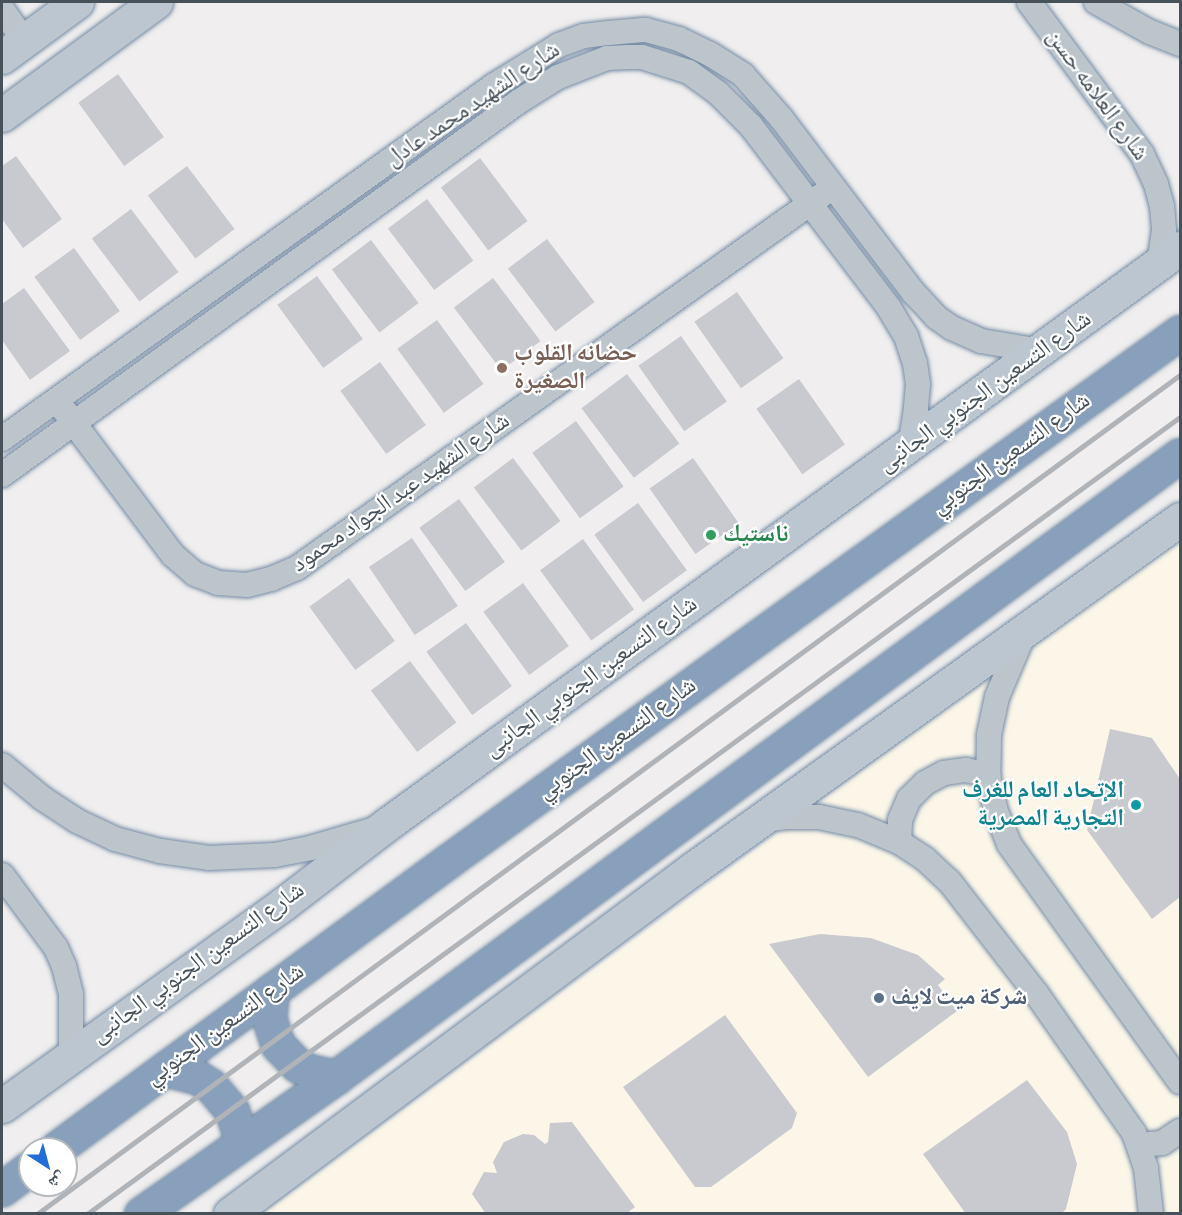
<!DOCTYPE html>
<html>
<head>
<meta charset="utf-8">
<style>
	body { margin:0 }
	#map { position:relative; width:1182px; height:1215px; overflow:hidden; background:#f0eeee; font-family:"Alegreya Sans","Noto Naskh Arabic",sans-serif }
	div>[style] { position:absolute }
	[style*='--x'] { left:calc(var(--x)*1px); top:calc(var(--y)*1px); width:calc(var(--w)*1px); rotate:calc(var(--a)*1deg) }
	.commercial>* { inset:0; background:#fbf6e8 }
	.building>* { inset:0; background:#c8cad0; transform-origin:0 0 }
	.roads { filter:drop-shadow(0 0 2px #738ba6) drop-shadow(0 0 2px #738ba6) }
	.street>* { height:24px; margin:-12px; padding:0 12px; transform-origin:12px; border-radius:12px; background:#bdc5cc }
	.secondary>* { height:33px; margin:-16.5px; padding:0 16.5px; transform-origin:16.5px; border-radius:16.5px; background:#bcc6d1 }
	.highway>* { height:33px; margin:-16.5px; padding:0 16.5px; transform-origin:16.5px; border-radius:16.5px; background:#88a0bb }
	.rail>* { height:4.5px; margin:-2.25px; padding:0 2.25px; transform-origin:2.25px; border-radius:2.25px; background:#b0b3b8 }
	.dots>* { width:16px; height:16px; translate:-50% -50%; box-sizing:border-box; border:3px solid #fff; border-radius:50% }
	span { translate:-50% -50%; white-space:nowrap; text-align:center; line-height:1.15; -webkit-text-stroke:4.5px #fff; paint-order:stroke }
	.street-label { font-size:24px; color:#47515a }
	.education-label { font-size:24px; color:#785e54; font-weight:700 }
	.left { translate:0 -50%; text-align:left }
	.leisure-label { font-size:24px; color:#27864d; font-weight:700 }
	.culture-label { font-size:24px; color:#0d838f; font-weight:700 }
	.right { translate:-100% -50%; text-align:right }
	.service-label { font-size:24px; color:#4e5e75; font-weight:700 }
	.frame { position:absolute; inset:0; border:3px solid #47515a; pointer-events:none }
	.north { position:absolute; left:18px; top:1137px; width:60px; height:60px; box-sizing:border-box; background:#fff; border:2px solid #b5b9bd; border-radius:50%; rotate:144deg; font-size:16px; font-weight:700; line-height:24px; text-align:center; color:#47515a }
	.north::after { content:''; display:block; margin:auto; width:21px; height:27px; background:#226ed7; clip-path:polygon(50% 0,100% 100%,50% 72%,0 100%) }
</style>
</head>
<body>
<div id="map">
	<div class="commercial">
		<i style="clip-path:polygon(1180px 535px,1180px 1213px,264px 1213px)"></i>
	</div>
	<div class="building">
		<i style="left:118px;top:74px;width:78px;height:49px;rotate:54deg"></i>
		<i style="clip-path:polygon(16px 156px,62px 219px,23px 248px,2px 219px,2px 166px)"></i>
		<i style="left:480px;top:158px;width:79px;height:49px;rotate:53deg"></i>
		<i style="left:187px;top:166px;width:79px;height:49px;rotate:53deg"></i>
		<i style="left:427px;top:199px;width:77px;height:49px;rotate:53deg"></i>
		<i style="left:131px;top:209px;width:79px;height:49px;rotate:53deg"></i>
		<i style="left:547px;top:239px;width:79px;height:49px;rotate:53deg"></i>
		<i style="left:371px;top:240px;width:79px;height:49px;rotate:53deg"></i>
		<i style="left:74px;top:248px;width:78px;height:49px;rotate:54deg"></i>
		<i style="left:317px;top:276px;width:78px;height:49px;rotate:54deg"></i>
		<i style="left:493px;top:278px;width:79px;height:49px;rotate:53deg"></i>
		<i style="clip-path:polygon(24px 288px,70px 351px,30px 380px,2px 340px,2px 304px)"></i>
		<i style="left:737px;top:292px;width:81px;height:52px;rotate:55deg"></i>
		<i style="left:437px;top:320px;width:79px;height:49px;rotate:54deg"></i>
		<i style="left:681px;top:336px;width:80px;height:52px;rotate:55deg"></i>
		<i style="left:380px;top:362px;width:78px;height:49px;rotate:54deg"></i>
		<i style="left:627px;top:374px;width:87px;height:57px;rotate:53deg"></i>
		<i style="left:799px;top:379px;width:80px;height:52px;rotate:55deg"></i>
		<i style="left:576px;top:421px;width:81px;height:54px;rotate:54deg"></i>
		<i style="left:513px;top:458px;width:79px;height:49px;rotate:53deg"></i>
		<i style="left:693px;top:458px;width:80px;height:53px;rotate:55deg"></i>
		<i style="left:459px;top:499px;width:78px;height:49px;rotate:54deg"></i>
		<i style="left:638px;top:503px;width:83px;height:54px;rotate:54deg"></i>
		<i style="left:412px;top:538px;width:82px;height:52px;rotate:56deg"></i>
		<i style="left:583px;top:539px;width:87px;height:53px;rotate:54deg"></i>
		<i style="left:349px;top:578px;width:78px;height:49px;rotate:54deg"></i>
		<i style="left:523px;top:583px;width:78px;height:49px;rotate:54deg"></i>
		<i style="left:466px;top:623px;width:78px;height:49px;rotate:54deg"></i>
		<i style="left:410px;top:661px;width:77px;height:49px;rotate:53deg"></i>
		<i style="clip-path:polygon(1110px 729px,1152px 738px,1180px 779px,1180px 897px,1152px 919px,1087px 830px)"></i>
		<i style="clip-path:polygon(820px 934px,871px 938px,918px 955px,945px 979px,938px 985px,957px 1011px,868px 1077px,769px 944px)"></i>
		<i style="clip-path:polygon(725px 1015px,797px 1113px,792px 1128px,711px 1187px,695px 1187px,623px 1087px)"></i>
		<i style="clip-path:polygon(1027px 1080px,1067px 1132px,1077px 1164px,1066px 1209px,1061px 1214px,966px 1214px,923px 1154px)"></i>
		<i style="clip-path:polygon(572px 1122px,635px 1207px,626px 1214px,486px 1214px,472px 1194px,484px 1172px,497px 1173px,493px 1162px,504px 1142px,523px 1134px,534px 1135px,545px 1144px,548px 1142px,550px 1123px)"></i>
	</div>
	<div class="roads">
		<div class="street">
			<i style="--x:1029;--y:2;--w:189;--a:53.4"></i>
			<i style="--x:1142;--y:154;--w:33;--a:65"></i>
			<i style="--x:1156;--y:184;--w:23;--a:75"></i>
			<i style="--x:1162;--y:206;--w:24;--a:85"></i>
			<i style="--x:1164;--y:230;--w:34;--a:98"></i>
			<i style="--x:1096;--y:2;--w:62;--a:29.1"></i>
			<i style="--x:1150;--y:32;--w:32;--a:22"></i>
			<i style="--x:2;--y:9;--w:38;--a:55"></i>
			<i style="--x:64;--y:410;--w:181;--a:53.1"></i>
			<i style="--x:173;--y:555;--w:29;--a:41"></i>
			<i style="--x:195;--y:574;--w:25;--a:21"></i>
			<i style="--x:218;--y:583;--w:29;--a:4"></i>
			<i style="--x:247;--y:585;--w:25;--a:-14"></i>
			<i style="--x:271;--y:579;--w:28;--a:-23"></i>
			<i style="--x:297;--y:568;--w:644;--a:-35.39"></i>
			<i style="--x:2;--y:439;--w:605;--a:-35.71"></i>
			<i style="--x:493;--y:86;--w:78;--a:-31.8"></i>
			<i style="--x:559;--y:45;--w:27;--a:-20"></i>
			<i style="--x:584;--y:36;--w:25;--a:-7"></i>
			<i style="--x:609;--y:33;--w:37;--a:-5"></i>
			<i style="--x:646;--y:30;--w:34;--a:15"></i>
			<i style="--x:679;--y:39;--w:34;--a:26"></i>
			<i style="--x:710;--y:54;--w:39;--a:32"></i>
			<i style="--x:743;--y:75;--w:57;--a:48.5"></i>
			<i style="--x:781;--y:118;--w:218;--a:52.8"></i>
			<i style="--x:913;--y:292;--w:34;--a:47"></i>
			<i style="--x:936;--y:317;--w:19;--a:35"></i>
			<i style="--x:952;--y:328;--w:32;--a:24"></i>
			<i style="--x:981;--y:341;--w:61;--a:9.5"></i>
			<i style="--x:2;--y:475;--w:637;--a:-35.86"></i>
			<i style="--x:518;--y:102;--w:47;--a:-32"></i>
			<i style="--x:558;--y:77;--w:53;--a:-21.2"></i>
			<i style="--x:607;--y:58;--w:21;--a:-3"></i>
			<i style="--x:628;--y:57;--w:14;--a:0"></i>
			<i style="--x:642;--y:57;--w:49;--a:17.7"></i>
			<i style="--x:689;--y:72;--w:36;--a:36"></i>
			<i style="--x:718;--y:93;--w:47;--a:45"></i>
			<i style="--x:751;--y:126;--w:228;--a:52.8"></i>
			<i style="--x:889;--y:308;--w:33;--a:59"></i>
			<i style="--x:906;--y:336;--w:28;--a:72"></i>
			<i style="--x:915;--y:363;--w:21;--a:82"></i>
			<i style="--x:918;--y:384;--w:25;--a:95"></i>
			<i style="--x:916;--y:409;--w:38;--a:99"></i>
			<i style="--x:1025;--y:631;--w:72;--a:113"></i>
			<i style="--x:997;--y:697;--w:40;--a:102"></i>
			<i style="--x:989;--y:736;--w:39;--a:91"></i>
			<i style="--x:988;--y:775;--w:35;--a:78"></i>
			<i style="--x:995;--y:809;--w:38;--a:68"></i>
			<i style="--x:1009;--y:844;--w:293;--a:54.3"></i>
			<i style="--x:2;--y:765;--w:52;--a:39.5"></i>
			<i style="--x:42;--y:798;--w:42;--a:33.3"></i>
			<i style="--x:77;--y:821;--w:42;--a:25.3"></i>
			<i style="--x:115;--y:839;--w:47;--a:14.9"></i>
			<i style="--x:160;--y:851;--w:49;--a:8.1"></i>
			<i style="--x:209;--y:858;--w:66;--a:-2.6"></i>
			<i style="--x:275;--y:855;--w:36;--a:-11"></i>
			<i style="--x:310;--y:848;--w:65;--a:-16.2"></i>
			<i style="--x:763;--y:820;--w:26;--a:-7"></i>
			<i style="--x:789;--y:817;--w:30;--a:0"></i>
			<i style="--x:819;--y:817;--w:40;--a:12"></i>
			<i style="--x:858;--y:825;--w:44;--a:22.5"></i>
			<i style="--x:899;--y:842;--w:31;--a:33"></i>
			<i style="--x:925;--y:859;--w:33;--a:43"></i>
			<i style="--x:949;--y:881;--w:142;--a:52.2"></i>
			<i style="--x:1036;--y:993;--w:171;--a:55"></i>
			<i style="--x:1134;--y:1133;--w:37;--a:71"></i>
			<i style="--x:1146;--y:1168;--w:46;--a:83.8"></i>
			<i style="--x:899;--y:842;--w:22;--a:-87"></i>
			<i style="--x:900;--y:820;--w:23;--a:-67"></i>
			<i style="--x:909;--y:799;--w:23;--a:-45"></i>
			<i style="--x:925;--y:783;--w:21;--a:-28"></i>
			<i style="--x:944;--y:773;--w:22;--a:-8"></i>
			<i style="--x:966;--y:770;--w:23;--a:13"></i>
			<i style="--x:2;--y:875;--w:91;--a:53.5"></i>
			<i style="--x:56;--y:948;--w:20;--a:66"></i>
			<i style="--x:64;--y:966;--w:29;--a:76"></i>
			<i style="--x:71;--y:994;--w:61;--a:90"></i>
			<i style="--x:1139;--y:1145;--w:23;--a:-5"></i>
			<i style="--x:1162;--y:1143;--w:22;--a:-34"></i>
		</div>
		<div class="secondary">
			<i style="--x:2;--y:57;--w:93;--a:-36.3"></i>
			<i style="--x:2;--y:115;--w:191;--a:-36.3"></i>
			<i style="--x:2;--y:1106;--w:346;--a:-35.7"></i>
			<i style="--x:283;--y:904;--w:130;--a:-37.5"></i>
			<i style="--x:386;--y:825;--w:982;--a:-36.01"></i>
			<i style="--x:230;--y:1214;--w:575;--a:-36.73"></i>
			<i style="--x:691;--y:870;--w:602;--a:-35.67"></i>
		</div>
		<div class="highway">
			<i style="--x:272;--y:990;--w:28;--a:96"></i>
			<i style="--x:269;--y:1018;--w:28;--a:72"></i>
			<i style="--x:278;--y:1045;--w:28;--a:46"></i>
			<i style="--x:297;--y:1065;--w:13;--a:27"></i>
			<i style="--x:309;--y:1071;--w:28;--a:13"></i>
			<i style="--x:165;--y:1069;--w:33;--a:14"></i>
			<i style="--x:197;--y:1077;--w:17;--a:33"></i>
			<i style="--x:211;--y:1086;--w:33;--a:50"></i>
			<i style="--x:232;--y:1111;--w:33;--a:72"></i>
			<i style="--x:56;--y:1149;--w:486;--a:-36.3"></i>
			<i style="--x:448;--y:861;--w:903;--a:-35.85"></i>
			<i style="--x:2;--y:1189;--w:35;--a:-37"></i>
			<i style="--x:141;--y:1214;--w:238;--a:-35.1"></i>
			<i style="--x:336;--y:1077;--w:1048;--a:-36.39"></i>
		</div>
	</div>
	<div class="rail">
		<i style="--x:37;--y:1214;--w:1418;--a:-36.28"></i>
		<i style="--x:87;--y:1214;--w:1353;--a:-36.1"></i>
	</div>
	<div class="dots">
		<i style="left:502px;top:368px;background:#8d6e63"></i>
		<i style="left:711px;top:535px;background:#2e9e5b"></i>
		<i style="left:1136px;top:805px;background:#0f9aa8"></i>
		<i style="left:879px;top:998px;background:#5c6f8a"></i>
	</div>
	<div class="street-label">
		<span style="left:1097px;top:95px;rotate:54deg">شارع العلامه حسن</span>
		<span style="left:473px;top:105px;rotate:-34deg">شارع الشهيد محمد عادل</span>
		<span style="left:985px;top:392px;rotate:-36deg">شارع التسعين الجنوبي الجانبى</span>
		<span style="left:1011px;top:454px;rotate:-36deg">شارع التسعين الجنوبي</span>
		<span style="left:401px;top:493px;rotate:-35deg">شارع الشهيد عبد الجواد محمود</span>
		<span style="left:591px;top:677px;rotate:-36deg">شارع التسعين الجنوبي الجانبى</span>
		<span style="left:617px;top:739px;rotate:-36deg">شارع التسعين الجنوبي</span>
		<span style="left:198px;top:963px;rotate:-36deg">شارع التسعين الجنوبي الجانبى</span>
		<span style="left:225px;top:1025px;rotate:-36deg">شارع التسعين الجنوبي</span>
	</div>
	<div class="education-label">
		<span class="left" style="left:514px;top:368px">حضانه القلوب<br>الصغيرة</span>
	</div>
	<div class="leisure-label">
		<span class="left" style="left:723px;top:535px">ناستيك</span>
	</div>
	<div class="culture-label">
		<span class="right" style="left:1124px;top:805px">الإتحاد العام للغرف<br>التجارية المصرية</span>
	</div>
	<div class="service-label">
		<span class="left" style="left:891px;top:998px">شركة ميت لايف</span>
	</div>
	<div class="frame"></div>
	<div class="north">ش</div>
</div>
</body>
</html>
